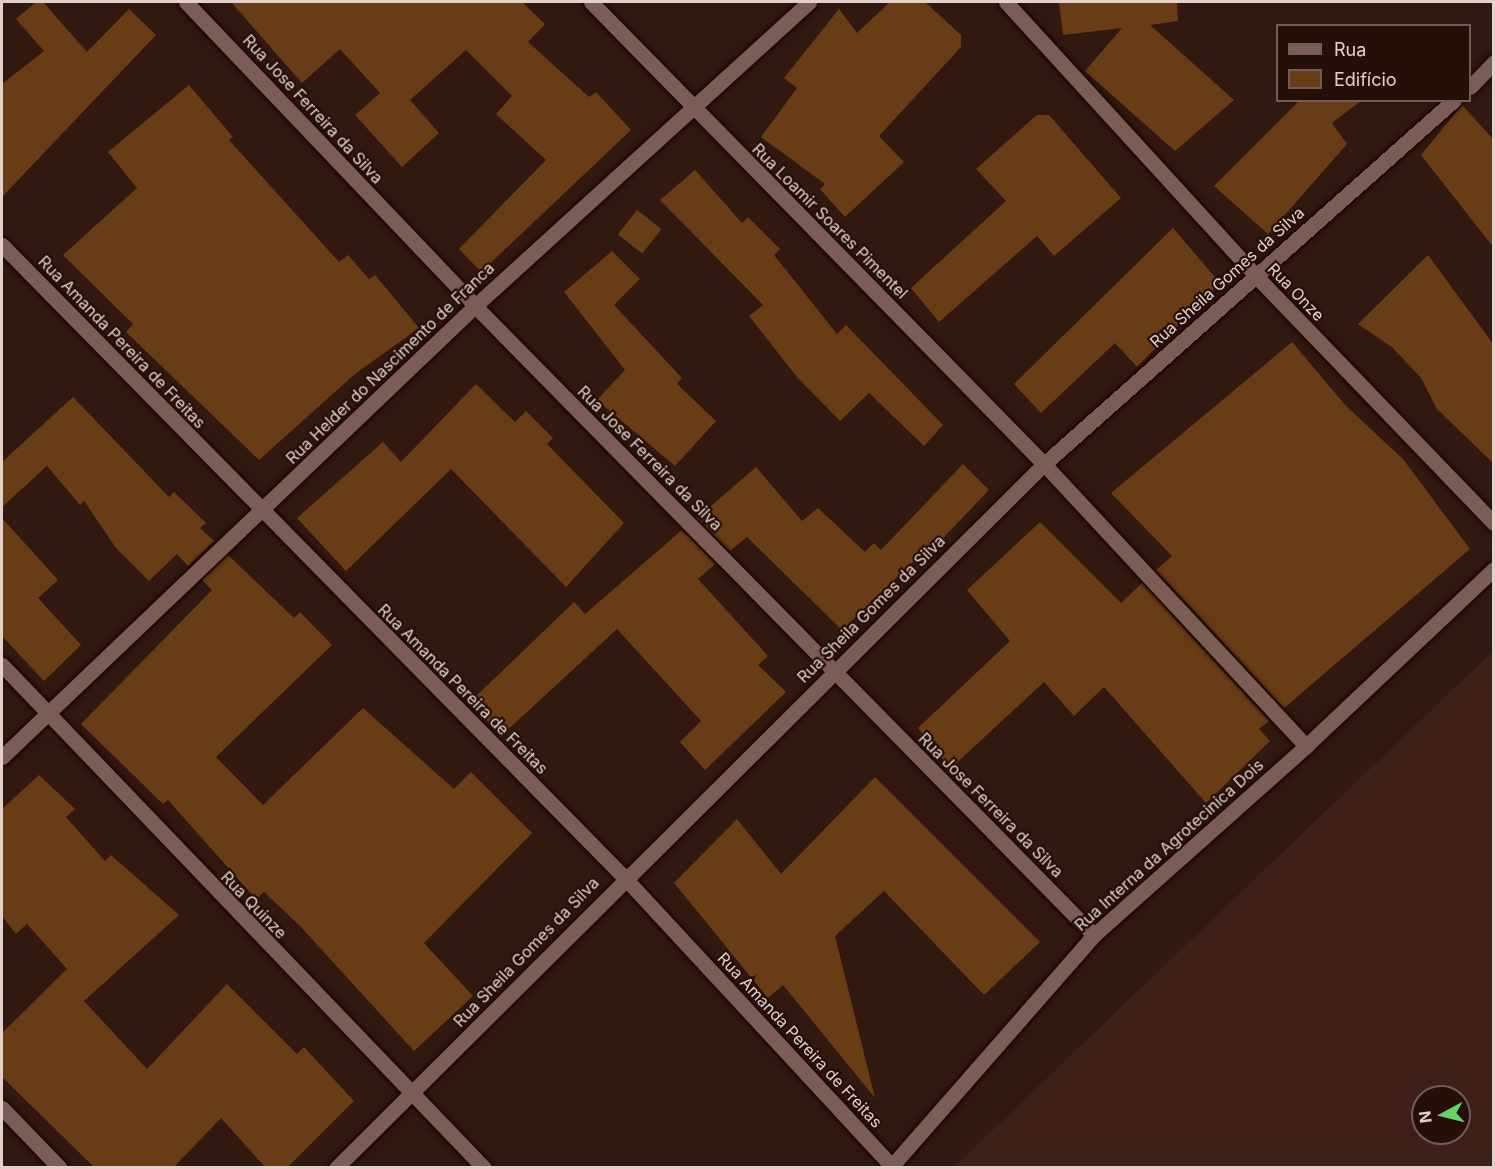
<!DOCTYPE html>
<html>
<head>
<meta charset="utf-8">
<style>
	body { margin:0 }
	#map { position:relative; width:1495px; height:1169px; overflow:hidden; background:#311811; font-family:Inter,sans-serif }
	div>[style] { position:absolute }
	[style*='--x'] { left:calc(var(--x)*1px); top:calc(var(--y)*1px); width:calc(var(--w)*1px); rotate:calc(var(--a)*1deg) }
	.built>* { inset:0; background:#3e2018 }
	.building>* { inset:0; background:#683c15; transform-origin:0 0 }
	.roads { filter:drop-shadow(0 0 2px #170301) drop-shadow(0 0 2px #170301) }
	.minor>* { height:15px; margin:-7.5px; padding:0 7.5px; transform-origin:7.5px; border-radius:7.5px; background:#7b5d55 }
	span { translate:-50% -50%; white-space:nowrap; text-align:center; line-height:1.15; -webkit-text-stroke:4.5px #260f09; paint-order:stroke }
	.street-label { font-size:16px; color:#e2d1cc }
	.frame { position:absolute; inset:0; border:3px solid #e2d1cc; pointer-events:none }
	.legend { position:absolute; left:1276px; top:24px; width:195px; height:78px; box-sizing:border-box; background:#260f09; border:2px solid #715d57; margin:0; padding:8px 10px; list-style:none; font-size:18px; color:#e2d1cc }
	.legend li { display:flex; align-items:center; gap:12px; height:30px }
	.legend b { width:30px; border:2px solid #715d57 }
	.north { position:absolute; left:1411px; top:1085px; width:60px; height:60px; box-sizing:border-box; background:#260f09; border:2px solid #715d57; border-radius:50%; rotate:263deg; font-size:16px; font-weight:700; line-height:24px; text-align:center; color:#e2d1cc }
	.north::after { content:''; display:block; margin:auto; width:21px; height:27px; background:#66d467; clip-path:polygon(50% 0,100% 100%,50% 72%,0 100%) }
</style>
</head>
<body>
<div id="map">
	<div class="built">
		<i style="clip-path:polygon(evenodd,1493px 651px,1493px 1167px,954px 1167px,1493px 651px,1423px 1097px,1459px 1097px,1459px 1133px,1423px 1133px,1423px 1097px)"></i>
	</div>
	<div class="building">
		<i style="clip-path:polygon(36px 2px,43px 2px,87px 52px,129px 9px,156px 35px,2px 197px,2px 84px,44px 51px,16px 19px)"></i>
		<i style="clip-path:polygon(231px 2px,522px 2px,545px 24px,528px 42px,589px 97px,596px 92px,631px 130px,481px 272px,459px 249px,546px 160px,496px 114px,512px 96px,466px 50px,410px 100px,439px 133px,402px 167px,355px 115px,380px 93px,340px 49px,302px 83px)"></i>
		<i style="clip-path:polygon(890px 2px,925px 2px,961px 35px,961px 47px,879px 136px,904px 162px,845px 217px,820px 189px,825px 184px,761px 137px,797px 88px,784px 78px,839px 9px,857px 33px)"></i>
		<i style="clip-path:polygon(1059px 2px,1177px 2px,1178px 21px,1150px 25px,1234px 100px,1175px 151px,1085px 71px,1122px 28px,1063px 35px)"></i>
		<i style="clip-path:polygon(189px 85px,233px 137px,229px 140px,339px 262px,348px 255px,369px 279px,375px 275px,419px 328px,355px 374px,259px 460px,126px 332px,133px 324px,63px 255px,137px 188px,108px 152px)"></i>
		<i style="clip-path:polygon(1300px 100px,1362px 100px,1332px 123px,1347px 144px,1268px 234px,1214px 186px)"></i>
		<i style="clip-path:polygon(1462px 105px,1494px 140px,1494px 248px,1421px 155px)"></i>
		<i style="clip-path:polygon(1037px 115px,1049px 115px,1121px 198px,1054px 256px,1037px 236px,939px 322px,911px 288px,1006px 201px,976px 169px)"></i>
		<i style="clip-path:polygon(695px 170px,742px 223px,748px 217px,780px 249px,774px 255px,837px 334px,846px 325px,943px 425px,924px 446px,869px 393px,840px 421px,797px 377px,749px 316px,763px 305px,660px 200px)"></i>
		<i style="left:637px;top:210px;width:31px;height:31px;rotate:38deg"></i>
		<i style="clip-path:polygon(1173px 228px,1220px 283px,1137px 367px,1115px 343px,1041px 413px,1014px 384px)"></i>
		<i style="clip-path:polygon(612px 251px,640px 279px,614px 305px,682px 378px,677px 384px,716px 421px,675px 466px,597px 400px,625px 370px,564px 292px)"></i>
		<i style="clip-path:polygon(1428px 255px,1494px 345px,1494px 464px,1437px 409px,1421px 378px,1392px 347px,1358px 324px)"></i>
		<i style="clip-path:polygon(1292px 342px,1346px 406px,1403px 459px,1470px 549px,1284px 708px,1156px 570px,1172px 556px,1111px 493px)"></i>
		<i style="clip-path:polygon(476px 384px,515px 422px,526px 411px,553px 438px,547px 444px,624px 523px,566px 587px,451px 469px,346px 571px,297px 518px,383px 442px,401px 462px)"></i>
		<i style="clip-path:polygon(73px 397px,169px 497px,174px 492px,206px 523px,200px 528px,214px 541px,188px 566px,177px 554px,149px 581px,116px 548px,84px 501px,80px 505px,47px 466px,2px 507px,2px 462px)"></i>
		<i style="clip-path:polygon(963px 464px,989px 490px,927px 555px,923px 552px,842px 630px,747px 537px,730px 551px,697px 518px,756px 467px,802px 521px,818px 508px,865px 552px,874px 543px,881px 550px)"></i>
		<i style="clip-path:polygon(2px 518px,58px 580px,38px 598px,81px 645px,44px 681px,2px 636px)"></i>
		<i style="clip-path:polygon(1040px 522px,1121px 603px,1142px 583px,1269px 721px,1259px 729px,1270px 741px,1206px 803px,1104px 687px,1074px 716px,1044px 682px,950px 769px,918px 728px,1010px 641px,967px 590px)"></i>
		<i style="clip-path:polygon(682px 530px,715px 564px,698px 579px,768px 656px,758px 665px,786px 692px,705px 770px,680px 742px,701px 721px,617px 629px,500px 737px,471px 701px,574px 602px,585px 614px)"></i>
		<i style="clip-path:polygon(228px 555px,294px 618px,300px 612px,332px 645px,216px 757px,263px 805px,363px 708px,454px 789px,471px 772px,532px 833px,424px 943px,473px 996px,414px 1051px,300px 926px,264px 892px,256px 899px,168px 800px,163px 804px,81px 724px,212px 590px,202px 580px)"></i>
		<i style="clip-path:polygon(39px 775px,75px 809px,66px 817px,105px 861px,111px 855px,179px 915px,84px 1001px,147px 1069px,227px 984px,297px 1054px,304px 1047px,354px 1101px,288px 1167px,265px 1167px,221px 1118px,174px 1167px,94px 1167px,2px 1077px,2px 1033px,67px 969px,27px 924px,16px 934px,2px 916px,2px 809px)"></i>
		<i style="clip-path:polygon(875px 777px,1040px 942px,984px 995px,884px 891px,835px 936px,875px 1098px,783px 985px,768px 998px,674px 883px,737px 819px,781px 874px)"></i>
	</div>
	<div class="roads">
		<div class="minor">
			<i style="--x:186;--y:2;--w:419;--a:46.4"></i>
			<i style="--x:475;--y:306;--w:882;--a:45.46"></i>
			<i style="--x:591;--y:2;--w:647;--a:45.56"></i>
			<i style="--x:1044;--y:464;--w:385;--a:47.1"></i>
			<i style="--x:1006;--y:2;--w:369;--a:47.6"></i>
			<i style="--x:1255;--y:275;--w:344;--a:46.1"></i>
			<i style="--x:1470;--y:87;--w:35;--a:-46"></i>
			<i style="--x:2;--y:245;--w:887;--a:45.46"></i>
			<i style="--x:624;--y:877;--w:393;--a:47.2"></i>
			<i style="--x:2;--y:665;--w:697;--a:46.22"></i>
			<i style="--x:2;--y:757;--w:654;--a:-43.64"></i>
			<i style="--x:475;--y:306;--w:452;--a:-42.3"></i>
			<i style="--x:2;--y:1108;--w:83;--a:46"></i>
			<i style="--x:336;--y:1168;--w:998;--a:-44.84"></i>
			<i style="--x:1044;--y:464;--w:548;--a:-41.6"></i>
			<i style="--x:890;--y:1168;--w:310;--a:-48.8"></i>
			<i style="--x:1094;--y:935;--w:284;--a:-41.7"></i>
			<i style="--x:1306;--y:746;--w:258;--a:-43.3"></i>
		</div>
	</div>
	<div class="street-label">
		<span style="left:313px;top:109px;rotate:47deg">Rua Jose Ferreira da Silva</span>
		<span style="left:830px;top:221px;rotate:45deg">Rua Loamir Soares Pimentel</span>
		<span style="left:1227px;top:277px;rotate:-42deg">Rua Sheila Gomes da Silva</span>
		<span style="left:1296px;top:292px;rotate:46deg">Rua Onze</span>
		<span style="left:122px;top:342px;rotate:46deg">Rua Amanda Pereira de Freitas</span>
		<span style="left:390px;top:363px;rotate:-44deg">Rua Helder do Nascimento de Franca</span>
		<span style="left:650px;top:458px;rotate:45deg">Rua Jose Ferreira da Silva</span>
		<span style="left:871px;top:609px;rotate:-45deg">Rua Sheila Gomes da Silva</span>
		<span style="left:463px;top:689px;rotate:45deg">Rua Amanda Pereira de Freitas</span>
		<span style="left:991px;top:805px;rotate:45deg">Rua Jose Ferreira da Silva</span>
		<span style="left:1169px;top:845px;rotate:-42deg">Rua Interna da Agrotecinica Dois</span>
		<span style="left:254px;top:905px;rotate:46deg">Rua Quinze</span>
		<span style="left:526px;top:952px;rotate:-46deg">Rua Sheila Gomes da Silva</span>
		<span style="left:800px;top:1040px;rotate:47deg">Rua Amanda Pereira de Freitas</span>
	</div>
	<div class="frame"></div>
	<ul class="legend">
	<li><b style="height:8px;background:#7b5d55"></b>Rua</li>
	<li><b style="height:16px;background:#683c15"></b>Edifício</li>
	</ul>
	<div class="north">N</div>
</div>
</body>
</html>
